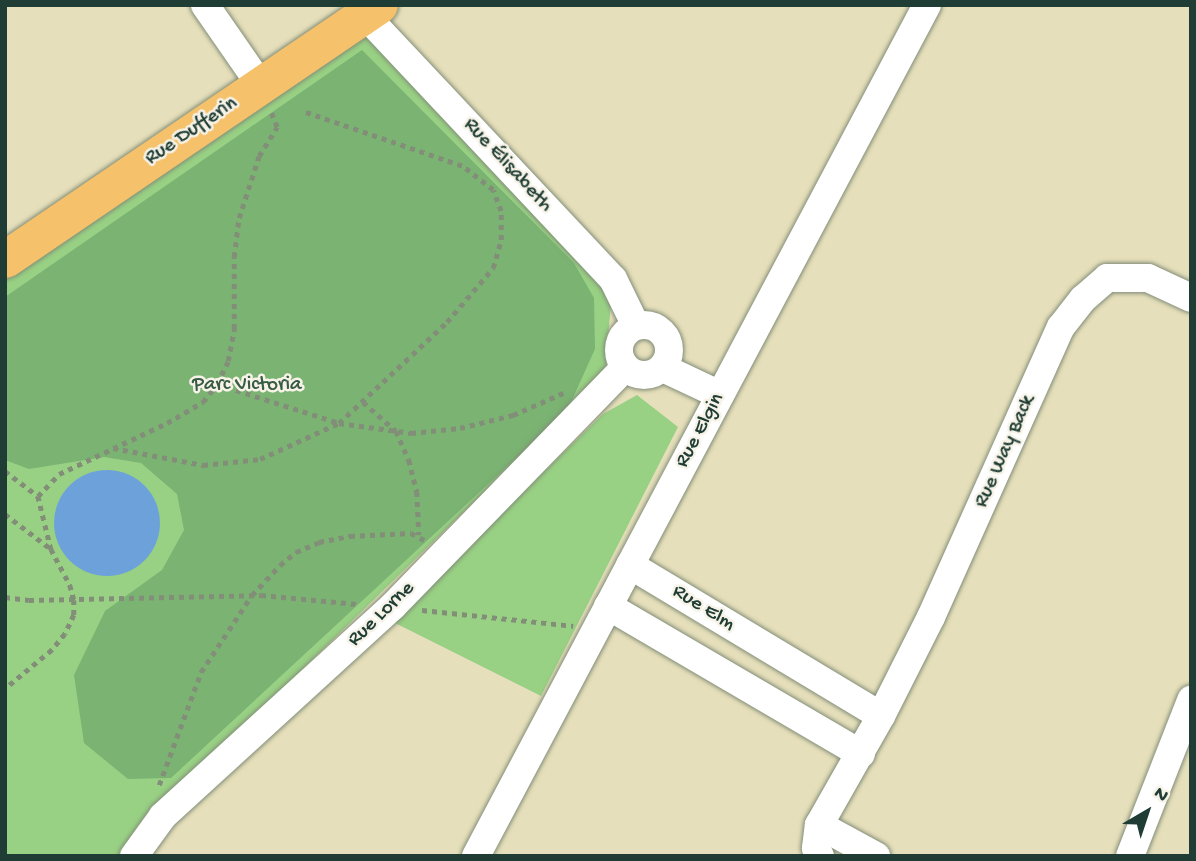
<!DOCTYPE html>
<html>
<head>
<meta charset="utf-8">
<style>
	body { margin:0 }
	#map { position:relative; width:1196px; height:861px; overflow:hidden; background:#e6dfbb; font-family:"Gochi Hand",sans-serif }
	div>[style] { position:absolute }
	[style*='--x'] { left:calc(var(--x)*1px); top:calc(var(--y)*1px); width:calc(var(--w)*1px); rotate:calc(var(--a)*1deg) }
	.green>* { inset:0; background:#98d184 }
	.forest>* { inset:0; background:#7ab372 }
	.water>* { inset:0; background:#6ca2d9 }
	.round { border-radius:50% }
	.path>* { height:4.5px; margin-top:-2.25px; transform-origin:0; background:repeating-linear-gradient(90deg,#828e78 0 5px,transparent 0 10px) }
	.roads { filter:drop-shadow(0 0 2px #828e78) drop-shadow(0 0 2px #828e78) }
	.minor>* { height:28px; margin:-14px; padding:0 14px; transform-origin:14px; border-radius:14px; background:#fff }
	.minor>.ring { margin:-14px; padding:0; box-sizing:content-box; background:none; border:28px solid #fff; border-radius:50% }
	.major>* { height:37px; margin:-18.5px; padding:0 18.5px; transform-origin:18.5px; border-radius:18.5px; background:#f6c16b }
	span { translate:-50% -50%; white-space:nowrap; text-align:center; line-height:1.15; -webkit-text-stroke:5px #f7f3e8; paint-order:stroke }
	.street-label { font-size:21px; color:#1f3d34 }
	.park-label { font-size:21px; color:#375b44 }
	.frame { position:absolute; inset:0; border:7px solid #1f3d34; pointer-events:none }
	.north { position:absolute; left:1112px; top:777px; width:70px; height:70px; -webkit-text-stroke:5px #f7f3e8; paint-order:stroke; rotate:39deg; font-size:19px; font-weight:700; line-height:28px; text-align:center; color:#1f3d34 }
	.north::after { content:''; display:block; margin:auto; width:24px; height:32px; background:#1f3d34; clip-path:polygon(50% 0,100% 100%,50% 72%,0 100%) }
</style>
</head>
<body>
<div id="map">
	<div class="green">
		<i style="clip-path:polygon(365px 15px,613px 279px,605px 374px,157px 811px,122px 856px,5px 856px,5px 259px)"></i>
		<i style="clip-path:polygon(637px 395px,678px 427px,541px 696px,391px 621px,603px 414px)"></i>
	</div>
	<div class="forest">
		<i style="clip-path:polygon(362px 50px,574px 263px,594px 298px,595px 349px,567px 411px,171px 778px,128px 779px,84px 743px,74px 675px,105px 611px,162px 570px,184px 530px,177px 494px,141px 463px,104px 457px,29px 469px,5px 460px,5px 297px)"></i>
	</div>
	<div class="water">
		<i class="round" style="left:54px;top:470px;width:106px;height:106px"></i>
	</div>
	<div class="path">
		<i style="--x:217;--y:384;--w:128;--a:17.7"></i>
		<i style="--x:339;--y:423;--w:73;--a:7.9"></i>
		<i style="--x:411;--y:433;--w:49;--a:-5.8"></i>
		<i style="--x:460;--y:428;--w:55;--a:-13.8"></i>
		<i style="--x:513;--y:415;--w:55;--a:-23.7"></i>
		<i style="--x:363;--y:402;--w:44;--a:41.3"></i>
		<i style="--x:396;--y:431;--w:32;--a:66"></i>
		<i style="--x:409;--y:460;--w:33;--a:76"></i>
		<i style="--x:417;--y:492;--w:43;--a:87.3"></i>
		<i style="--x:113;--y:448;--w:92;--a:10.7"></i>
		<i style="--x:203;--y:465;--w:57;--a:-6"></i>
		<i style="--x:260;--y:459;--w:87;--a:-24.5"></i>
		<i style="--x:339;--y:423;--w:148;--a:-43.1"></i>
		<i style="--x:447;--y:322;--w:71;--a:-49.6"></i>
		<i style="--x:493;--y:268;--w:29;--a:-74"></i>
		<i style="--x:501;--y:240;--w:29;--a:-90"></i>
		<i style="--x:501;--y:211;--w:22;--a:-111"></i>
		<i style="--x:493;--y:190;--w:39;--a:-142"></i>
		<i style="--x:462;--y:166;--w:170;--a:-161.1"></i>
		<i style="--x:5;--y:471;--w:41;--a:37.1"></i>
		<i style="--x:38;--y:496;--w:55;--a:76.2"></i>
		<i style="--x:38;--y:496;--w:30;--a:-46"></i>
		<i style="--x:59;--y:474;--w:119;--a:-25.3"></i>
		<i style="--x:167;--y:423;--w:42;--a:-30.3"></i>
		<i style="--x:203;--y:402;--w:23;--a:-52"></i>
		<i style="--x:217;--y:384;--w:25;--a:-64"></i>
		<i style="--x:228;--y:361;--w:33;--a:-79"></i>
		<i style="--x:234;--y:329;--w:72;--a:-90"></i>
		<i style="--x:234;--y:257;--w:39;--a:-83"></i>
		<i style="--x:239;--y:218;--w:65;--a:-72.1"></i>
		<i style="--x:259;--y:156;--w:34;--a:-58"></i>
		<i style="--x:277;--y:127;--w:16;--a:-112"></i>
		<i style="--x:5;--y:514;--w:58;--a:37.3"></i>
		<i style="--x:51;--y:549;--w:41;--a:62.2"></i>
		<i style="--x:70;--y:585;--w:16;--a:75"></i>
		<i style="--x:74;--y:600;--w:15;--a:90"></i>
		<i style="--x:74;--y:615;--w:21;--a:115"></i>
		<i style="--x:65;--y:634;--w:21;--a:129"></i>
		<i style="--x:52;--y:650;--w:61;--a:140.3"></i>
		<i style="--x:5;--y:597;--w:24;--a:7"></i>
		<i style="--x:29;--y:600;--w:232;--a:-1.2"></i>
		<i style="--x:261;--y:595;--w:96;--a:5.4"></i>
		<i style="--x:422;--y:610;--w:152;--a:6"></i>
		<i style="--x:159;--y:785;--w:121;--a:-69.6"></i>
		<i style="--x:201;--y:672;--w:92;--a:-56.5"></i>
		<i style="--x:252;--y:595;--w:41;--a:-47"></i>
		<i style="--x:280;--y:565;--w:21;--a:-39"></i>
		<i style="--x:296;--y:552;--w:25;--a:-23"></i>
		<i style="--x:319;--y:542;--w:32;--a:-11"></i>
		<i style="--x:350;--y:536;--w:61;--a:-2.8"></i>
		<i style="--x:411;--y:533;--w:15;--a:28"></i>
	</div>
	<div class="roads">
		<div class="minor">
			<i style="--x:205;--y:5;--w:98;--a:55.3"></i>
			<i style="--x:365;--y:15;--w:362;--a:46.8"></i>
			<i style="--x:613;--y:279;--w:52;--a:63.9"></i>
			<i class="ring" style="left:619px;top:325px;width:22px;height:22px"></i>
			<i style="--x:663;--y:368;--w:63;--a:25.3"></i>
			<i style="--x:630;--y:565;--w:293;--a:31"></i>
			<i style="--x:608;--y:606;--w:293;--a:30.3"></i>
			<i style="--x:819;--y:825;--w:65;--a:28.5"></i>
			<i style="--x:134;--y:856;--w:49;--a:-54.1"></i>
			<i style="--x:163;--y:816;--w:310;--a:-42.4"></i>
			<i style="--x:392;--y:607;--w:334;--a:-45.8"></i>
			<i style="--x:476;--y:856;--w:963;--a:-62.08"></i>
			<i style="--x:820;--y:856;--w:9;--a:-117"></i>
			<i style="--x:816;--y:848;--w:23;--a:-83"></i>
			<i style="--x:819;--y:825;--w:125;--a:-60.4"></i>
			<i style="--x:881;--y:716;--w:111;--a:-63.2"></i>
			<i style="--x:931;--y:617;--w:318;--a:-65.9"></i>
			<i style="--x:1061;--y:327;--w:36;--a:-52"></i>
			<i style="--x:1083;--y:299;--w:32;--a:-41"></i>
			<i style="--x:1107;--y:278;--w:41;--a:0"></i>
			<i style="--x:1148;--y:278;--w:47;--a:24.9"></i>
			<i style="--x:1130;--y:856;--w:168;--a:-68.6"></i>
		</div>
		<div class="major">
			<i style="--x:5;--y:259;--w:452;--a:-34.2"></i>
		</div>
	</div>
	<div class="street-label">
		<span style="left:192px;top:132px;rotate:-34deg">Rue Dufferin</span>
		<span style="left:507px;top:166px;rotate:47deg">Rue Élisabeth</span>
		<span style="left:701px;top:431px;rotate:-62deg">Rue Elgin</span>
		<span style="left:1006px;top:452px;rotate:-66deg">Rue Way Back</span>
		<span style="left:703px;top:609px;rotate:32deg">Rue Elm</span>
		<span style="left:382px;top:615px;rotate:-44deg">Rue Lorne</span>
	</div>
	<div class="park-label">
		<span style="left:247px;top:386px">Parc Victoria</span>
	</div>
	<div class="frame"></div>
	<div class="north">N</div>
</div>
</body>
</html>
